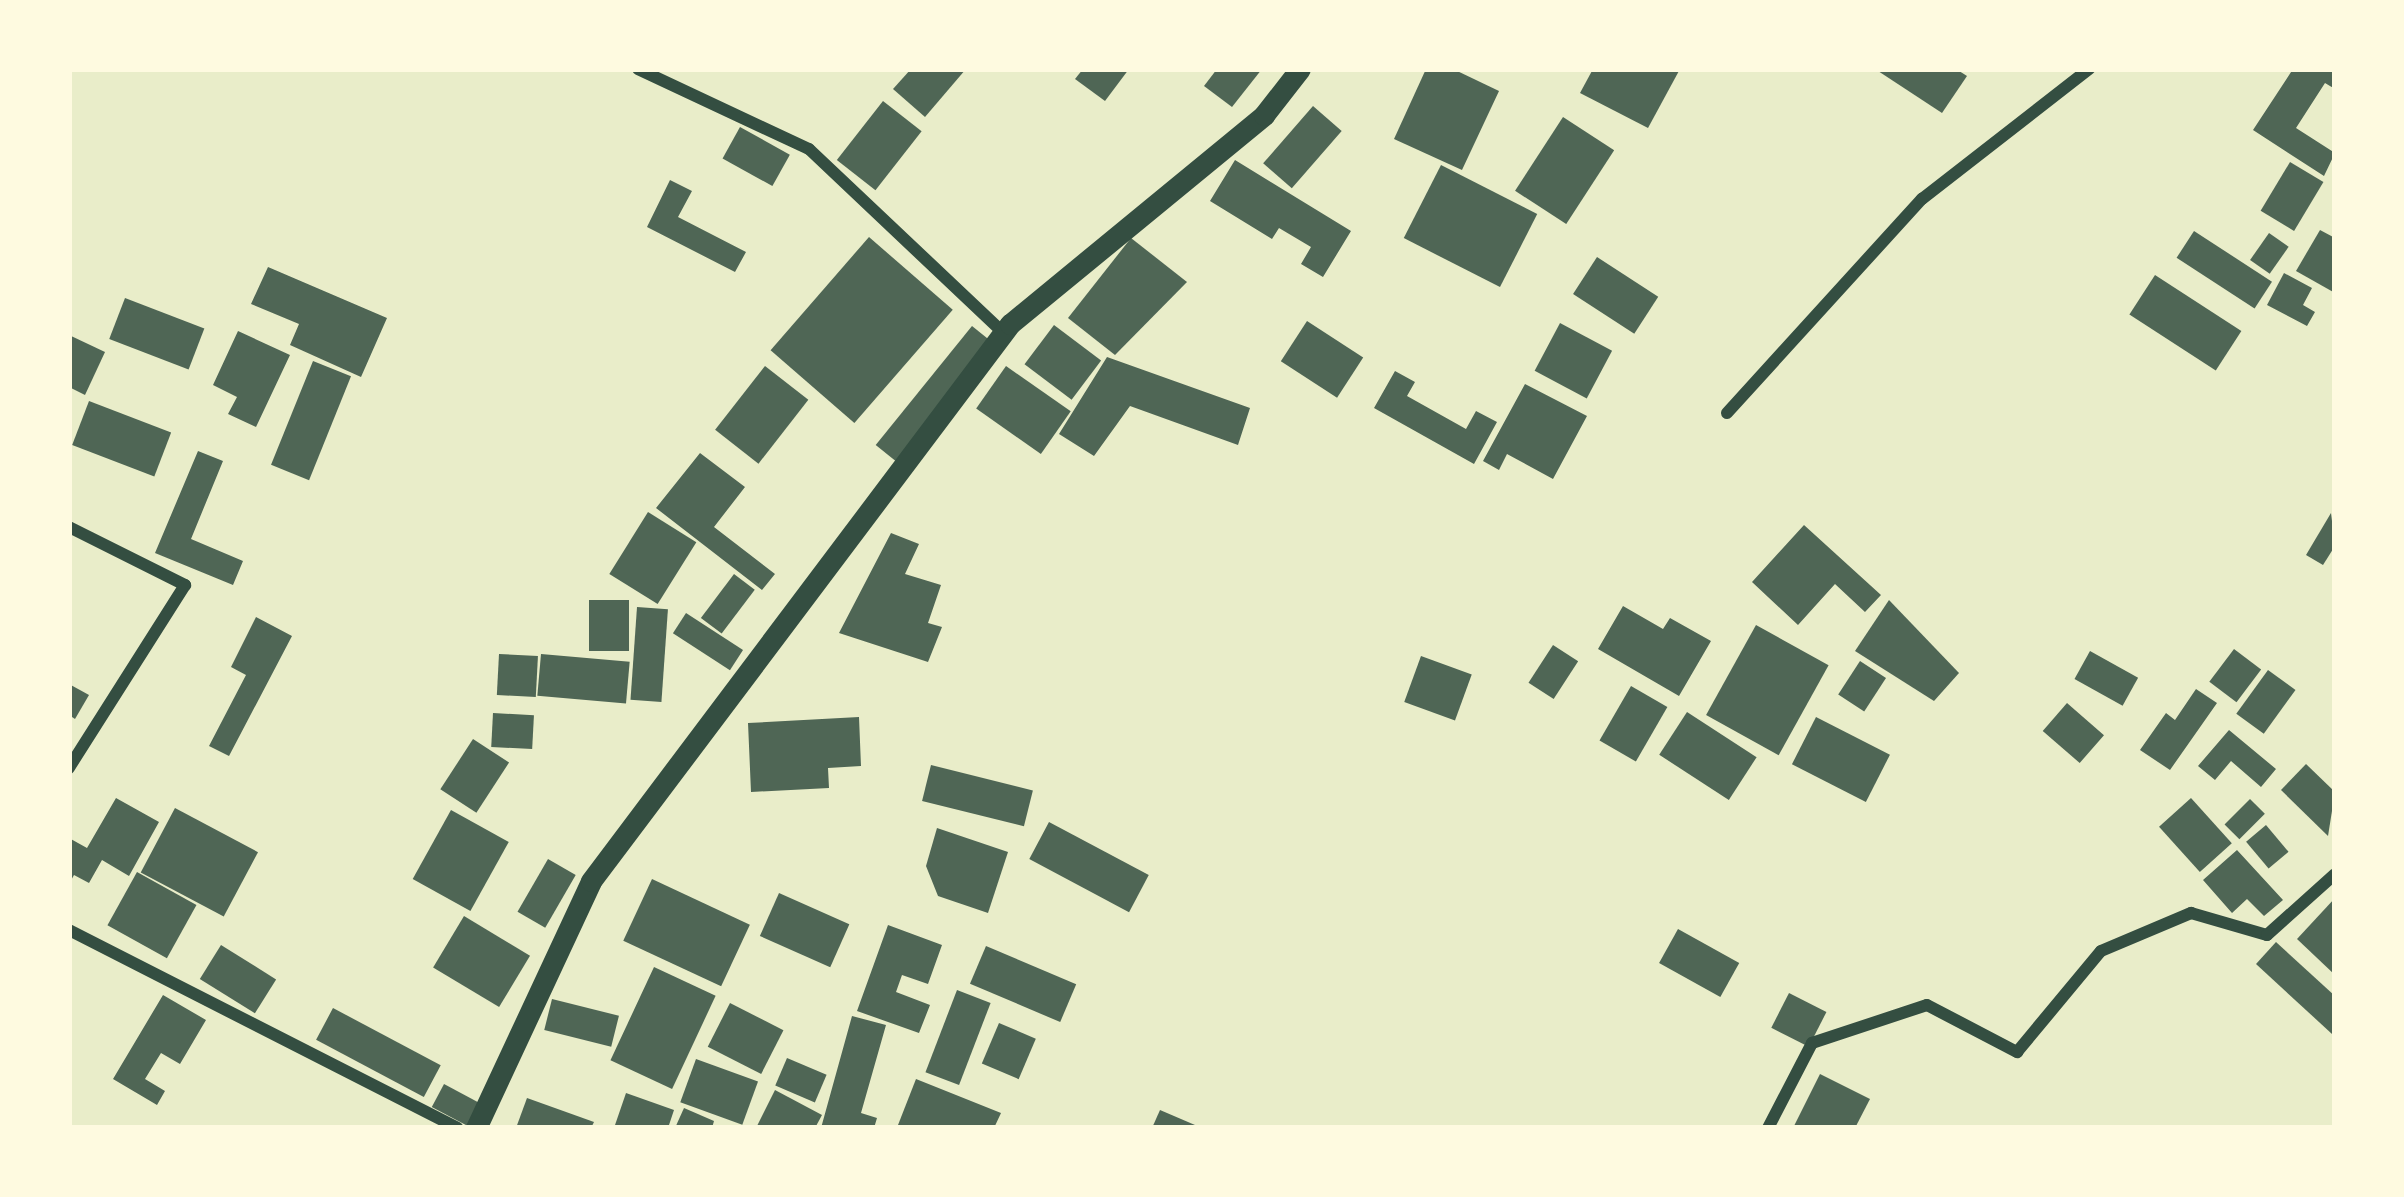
<!DOCTYPE html>
<html>
<head>
<meta charset="utf-8">
<style>
	body { margin:0 }
	#map { position:relative; width:2404px; height:1197px; overflow:hidden; background:#e9edc9; font-family:Lato,sans-serif }
	div>[style] { position:absolute }
	[style*='--x'] { left:calc(var(--x)*1px); top:calc(var(--y)*1px); width:calc(var(--w)*1px); rotate:calc(var(--a)*1deg) }
	.building>* { inset:0; background:#4f6655; transform-origin:0 0 }
	.minor>* { height:12px; margin:-6px; padding:0 6px; transform-origin:6px; border-radius:6px; background:#344e41 }
	.tertiary>* { height:21px; margin:-10.5px; padding:0 10.5px; transform-origin:10.5px; border-radius:10.5px; background:#344e41 }
	span { translate:-50% -50%; white-space:nowrap; text-align:center; line-height:1.15; -webkit-text-stroke:12px #fefae0; paint-order:stroke }
	.frame { position:absolute; inset:0; border:72px solid #fefae0; pointer-events:none }
</style>
</head>
<body>
<div id="map">
	<div class="building">
		<i style="clip-path:polygon(911px 69px,966px 69px,925px 117px,893px 89px)"></i>
		<i style="clip-path:polygon(1083px 69px,1129px 69px,1105px 101px,1075px 79px)"></i>
		<i style="clip-path:polygon(1217px 69px,1262px 69px,1232px 107px,1204px 86px)"></i>
		<i style="clip-path:polygon(1426px 69px,1453px 69px,1499px 91px,1462px 170px,1394px 139px)"></i>
		<i style="clip-path:polygon(1593px 69px,1680px 69px,1648px 128px,1580px 93px)"></i>
		<i style="clip-path:polygon(1875px 69px,1956px 69px,1967px 76px,1942px 113px)"></i>
		<i style="clip-path:polygon(2293px 69px,2335px 69px,2335px 89px,2325px 83px,2296px 128px,2335px 153px,2324px 176px,2253px 130px)"></i>
		<i style="left:883px;top:101px;width:49px;height:75px;rotate:38deg"></i>
		<i style="left:1313px;top:106px;width:38px;height:76px;rotate:41deg"></i>
		<i style="left:1563px;top:117px;width:61px;height:88px;rotate:33deg"></i>
		<i style="left:740px;top:127px;width:57px;height:36px;rotate:29deg"></i>
		<i style="clip-path:polygon(1235px 160px,1351px 231px,1323px 277px,1301px 264px,1311px 247px,1279px 228px,1272px 239px,1210px 201px)"></i>
		<i style="left:2290px;top:162px;width:39px;height:57px;rotate:31deg"></i>
		<i style="left:1441px;top:165px;width:108px;height:82px;rotate:27deg"></i>
		<i style="clip-path:polygon(670px 180px,692px 191px,678px 217px,746px 252px,735px 272px,647px 227px)"></i>
		<i style="clip-path:polygon(2320px 230px,2335px 238px,2335px 293px,2296px 271px)"></i>
		<i style="left:2194px;top:231px;width:93px;height:32px;rotate:33deg"></i>
		<i style="left:2269px;top:233px;width:24px;height:33px;rotate:35deg"></i>
		<i style="left:869px;top:237px;width:111px;height:150px;rotate:41deg"></i>
		<i style="clip-path:polygon(1131px 238px,1187px 282px,1115px 355px,1068px 318px)"></i>
		<i style="left:1597px;top:257px;width:73px;height:44px;rotate:33deg"></i>
		<i style="clip-path:polygon(268px 267px,387px 318px,361px 377px,290px 345px,299px 324px,251px 304px)"></i>
		<i style="clip-path:polygon(2284px 273px,2312px 288px,2303px 305px,2315px 312px,2307px 326px,2267px 305px)"></i>
		<i style="left:2155px;top:275px;width:103px;height:47px;rotate:33deg"></i>
		<i style="left:125px;top:298px;width:85px;height:44px;rotate:21deg"></i>
		<i style="left:1307px;top:321px;width:67px;height:48px;rotate:33deg"></i>
		<i style="left:1560px;top:323px;width:59px;height:54px;rotate:28deg"></i>
		<i style="left:1054px;top:325px;width:59px;height:49px;rotate:37deg"></i>
		<i style="left:972px;top:326px;width:28px;height:153px;rotate:39deg"></i>
		<i style="clip-path:polygon(238px 331px,290px 355px,256px 427px,228px 414px,237px 397px,213px 385px)"></i>
		<i style="clip-path:polygon(69px 335px,105px 352px,85px 395px,69px 387px)"></i>
		<i style="clip-path:polygon(1107px 357px,1250px 408px,1238px 445px,1130px 406px,1094px 456px,1059px 434px)"></i>
		<i style="left:313px;top:361px;width:41px;height:112px;rotate:22deg"></i>
		<i style="left:765px;top:366px;width:55px;height:81px;rotate:38deg"></i>
		<i style="left:1006px;top:366px;width:79px;height:52px;rotate:35deg"></i>
		<i style="clip-path:polygon(1395px 371px,1415px 382px,1407px 396px,1466px 429px,1476px 411px,1497px 422px,1474px 464px,1374px 408px)"></i>
		<i style="clip-path:polygon(1525px 384px,1587px 416px,1553px 479px,1507px 454px,1499px 470px,1483px 461px)"></i>
		<i style="left:89px;top:401px;width:88px;height:47px;rotate:21deg"></i>
		<i style="clip-path:polygon(198px 451px,223px 461px,191px 539px,243px 561px,233px 585px,155px 553px)"></i>
		<i style="clip-path:polygon(700px 453px,745px 487px,714px 527px,775px 574px,762px 590px,656px 508px)"></i>
		<i style="left:648px;top:512px;width:57px;height:73px;rotate:32deg"></i>
		<i style="clip-path:polygon(2331px 513px,2335px 546px,2323px 565px,2306px 555px)"></i>
		<i style="clip-path:polygon(1804px 525px,1881px 595px,1865px 612px,1835px 584px,1798px 625px,1752px 582px)"></i>
		<i style="clip-path:polygon(891px 533px,919px 544px,905px 574px,941px 585px,928px 623px,942px 627px,928px 662px,839px 633px)"></i>
		<i style="left:734px;top:574px;width:26px;height:55px;rotate:37deg"></i>
		<i style="left:589px;top:600px;width:40px;height:51px"></i>
		<i style="clip-path:polygon(1889px 600px,1959px 673px,1934px 701px,1855px 651px)"></i>
		<i style="clip-path:polygon(1623px 606px,1663px 629px,1670px 618px,1711px 641px,1679px 696px,1598px 649px)"></i>
		<i style="left:637px;top:607px;width:31px;height:93px;rotate:4deg"></i>
		<i style="left:686px;top:613px;width:68px;height:24px;rotate:33deg"></i>
		<i style="clip-path:polygon(256px 617px,292px 636px,229px 756px,209px 746px,246px 675px,231px 667px)"></i>
		<i style="left:1756px;top:625px;width:83px;height:103px;rotate:29deg"></i>
		<i style="left:1553px;top:645px;width:30px;height:45px;rotate:33deg"></i>
		<i style="left:2234px;top:649px;width:34px;height:41px;rotate:37deg"></i>
		<i style="left:2090px;top:651px;width:55px;height:32px;rotate:29deg"></i>
		<i style="left:499px;top:654px;width:39px;height:41px;rotate:3deg"></i>
		<i style="left:541px;top:654px;width:89px;height:42px;rotate:5deg"></i>
		<i style="left:1421px;top:656px;width:54px;height:49px;rotate:20deg"></i>
		<i style="left:1860px;top:661px;width:31px;height:40px;rotate:33deg"></i>
		<i style="left:2268px;top:670px;width:34px;height:54px;rotate:36deg"></i>
		<i style="clip-path:polygon(69px 684px,89px 695px,75px 719px,69px 715px)"></i>
		<i style="left:1631px;top:686px;width:42px;height:63px;rotate:30deg"></i>
		<i style="clip-path:polygon(2196px 689px,2217px 703px,2170px 770px,2140px 750px,2166px 713px,2175px 720px)"></i>
		<i style="left:2067px;top:703px;width:49px;height:37px;rotate:41deg"></i>
		<i style="left:1687px;top:712px;width:83px;height:51px;rotate:33deg"></i>
		<i style="left:493px;top:713px;width:41px;height:34px;rotate:3deg"></i>
		<i style="clip-path:polygon(859px 717px,861px 766px,828px 768px,829px 788px,751px 792px,748px 723px)"></i>
		<i style="left:1816px;top:717px;width:83px;height:53px;rotate:27deg"></i>
		<i style="clip-path:polygon(2229px 730px,2276px 769px,2261px 787px,2231px 761px,2215px 780px,2198px 766px)"></i>
		<i style="left:473px;top:739px;width:43px;height:60px;rotate:33deg"></i>
		<i style="clip-path:polygon(2306px 764px,2335px 792px,2328px 836px,2281px 790px)"></i>
		<i style="left:931px;top:765px;width:105px;height:37px;rotate:14deg"></i>
		<i style="clip-path:polygon(116px 798px,159px 822px,129px 876px,102px 860px,89px 883px,74px 875px,69px 884px,69px 838px,87px 848px)"></i>
		<i style="left:2191px;top:798px;width:61px;height:43px;rotate:48deg"></i>
		<i style="left:2250px;top:799px;width:21px;height:36px;rotate:45deg"></i>
		<i style="left:175px;top:808px;width:94px;height:73px;rotate:28deg"></i>
		<i style="left:451px;top:810px;width:66px;height:79px;rotate:29deg"></i>
		<i style="left:1049px;top:822px;width:113px;height:42px;rotate:28deg"></i>
		<i style="left:2266px;top:825px;width:35px;height:26px;rotate:50deg"></i>
		<i style="clip-path:polygon(937px 828px,1008px 852px,988px 913px,938px 896px,926px 866px)"></i>
		<i style="clip-path:polygon(2237px 850px,2283px 900px,2264px 916px,2247px 899px,2232px 913px,2203px 880px)"></i>
		<i style="left:548px;top:859px;width:32px;height:61px;rotate:30deg"></i>
		<i style="left:137px;top:872px;width:68px;height:61px;rotate:29deg"></i>
		<i style="left:652px;top:879px;width:108px;height:68px;rotate:25deg"></i>
		<i style="left:779px;top:893px;width:77px;height:47px;rotate:24deg"></i>
		<i style="clip-path:polygon(2335px 898px,2335px 975px,2297px 939px)"></i>
		<i style="left:464px;top:916px;width:77px;height:60px;rotate:31deg"></i>
		<i style="clip-path:polygon(888px 925px,942px 945px,928px 984px,902px 975px,896px 992px,930px 1005px,919px 1033px,857px 1011px)"></i>
		<i style="left:1678px;top:929px;width:70px;height:39px;rotate:29deg"></i>
		<i style="clip-path:polygon(2276px 942px,2335px 996px,2332px 1034px,2256px 964px)"></i>
		<i style="left:221px;top:945px;width:65px;height:40px;rotate:32deg"></i>
		<i style="left:986px;top:946px;width:98px;height:41px;rotate:23deg"></i>
		<i style="left:654px;top:967px;width:68px;height:103px;rotate:25deg"></i>
		<i style="left:957px;top:990px;width:36px;height:88px;rotate:21deg"></i>
		<i style="left:1789px;top:993px;width:42px;height:39px;rotate:27deg"></i>
		<i style="clip-path:polygon(163px 995px,206px 1020px,180px 1064px,161px 1053px,145px 1079px,165px 1091px,157px 1105px,113px 1079px)"></i>
		<i style="left:552px;top:999px;width:69px;height:32px;rotate:14deg"></i>
		<i style="left:730px;top:1003px;width:60px;height:49px;rotate:27deg"></i>
		<i style="left:333px;top:1008px;width:122px;height:36px;rotate:28deg"></i>
		<i style="clip-path:polygon(852px 1016px,886px 1025px,861px 1113px,877px 1118px,874px 1128px,821px 1128px)"></i>
		<i style="left:999px;top:1023px;width:40px;height:44px;rotate:23deg"></i>
		<i style="left:787px;top:1058px;width:43px;height:30px;rotate:23deg"></i>
		<i style="left:696px;top:1059px;width:66px;height:46px;rotate:20deg"></i>
		<i style="clip-path:polygon(1820px 1074px,1870px 1099px,1855px 1128px,1793px 1128px)"></i>
		<i style="clip-path:polygon(916px 1079px,1001px 1113px,994px 1128px,898px 1125px)"></i>
		<i style="left:444px;top:1084px;width:45px;height:26px;rotate:28deg"></i>
		<i style="clip-path:polygon(775px 1090px,822px 1115px,815px 1128px,756px 1128px)"></i>
		<i style="clip-path:polygon(626px 1093px,674px 1110px,668px 1128px,614px 1128px)"></i>
		<i style="clip-path:polygon(527px 1098px,594px 1122px,591px 1128px,516px 1128px)"></i>
		<i style="clip-path:polygon(684px 1108px,714px 1121px,712px 1128px,675px 1128px)"></i>
		<i style="clip-path:polygon(1160px 1110px,1202px 1128px,1152px 1128px)"></i>
	</div>
	<div class="minor">
		<i style="--x:638;--y:69;--w:189;--a:25.1"></i>
		<i style="--x:809;--y:149;--w:272;--a:43.4"></i>
		<i style="--x:1727;--y:413;--w:290;--a:-47.7"></i>
		<i style="--x:1922;--y:199;--w:212;--a:-37.9"></i>
		<i style="--x:69;--y:527;--w:130;--a:26.6"></i>
		<i style="--x:185;--y:585;--w:217;--a:122.4"></i>
		<i style="--x:69;--y:930;--w:436;--a:27"></i>
		<i style="--x:1768;--y:1128;--w:96;--a:-62.6"></i>
		<i style="--x:1812;--y:1043;--w:121;--a:-18.3"></i>
		<i style="--x:1927;--y:1005;--w:102;--a:27.6"></i>
		<i style="--x:2017;--y:1052;--w:131;--a:-50.3"></i>
		<i style="--x:2101;--y:951;--w:98;--a:-22.9"></i>
		<i style="--x:2191;--y:913;--w:79;--a:16.1"></i>
		<i style="--x:2267;--y:935;--w:91;--a:-41.9"></i>
	</div>
	<div class="tertiary">
		<i style="--x:476;--y:1128;--w:272;--a:-65"></i>
		<i style="--x:591;--y:881;--w:697;--a:-53.05"></i>
		<i style="--x:1010;--y:324;--w:329;--a:-39.4"></i>
		<i style="--x:1264;--y:115;--w:58;--a:-52"></i>
	</div>
	<div class="frame"></div>
</div>
</body>
</html>
